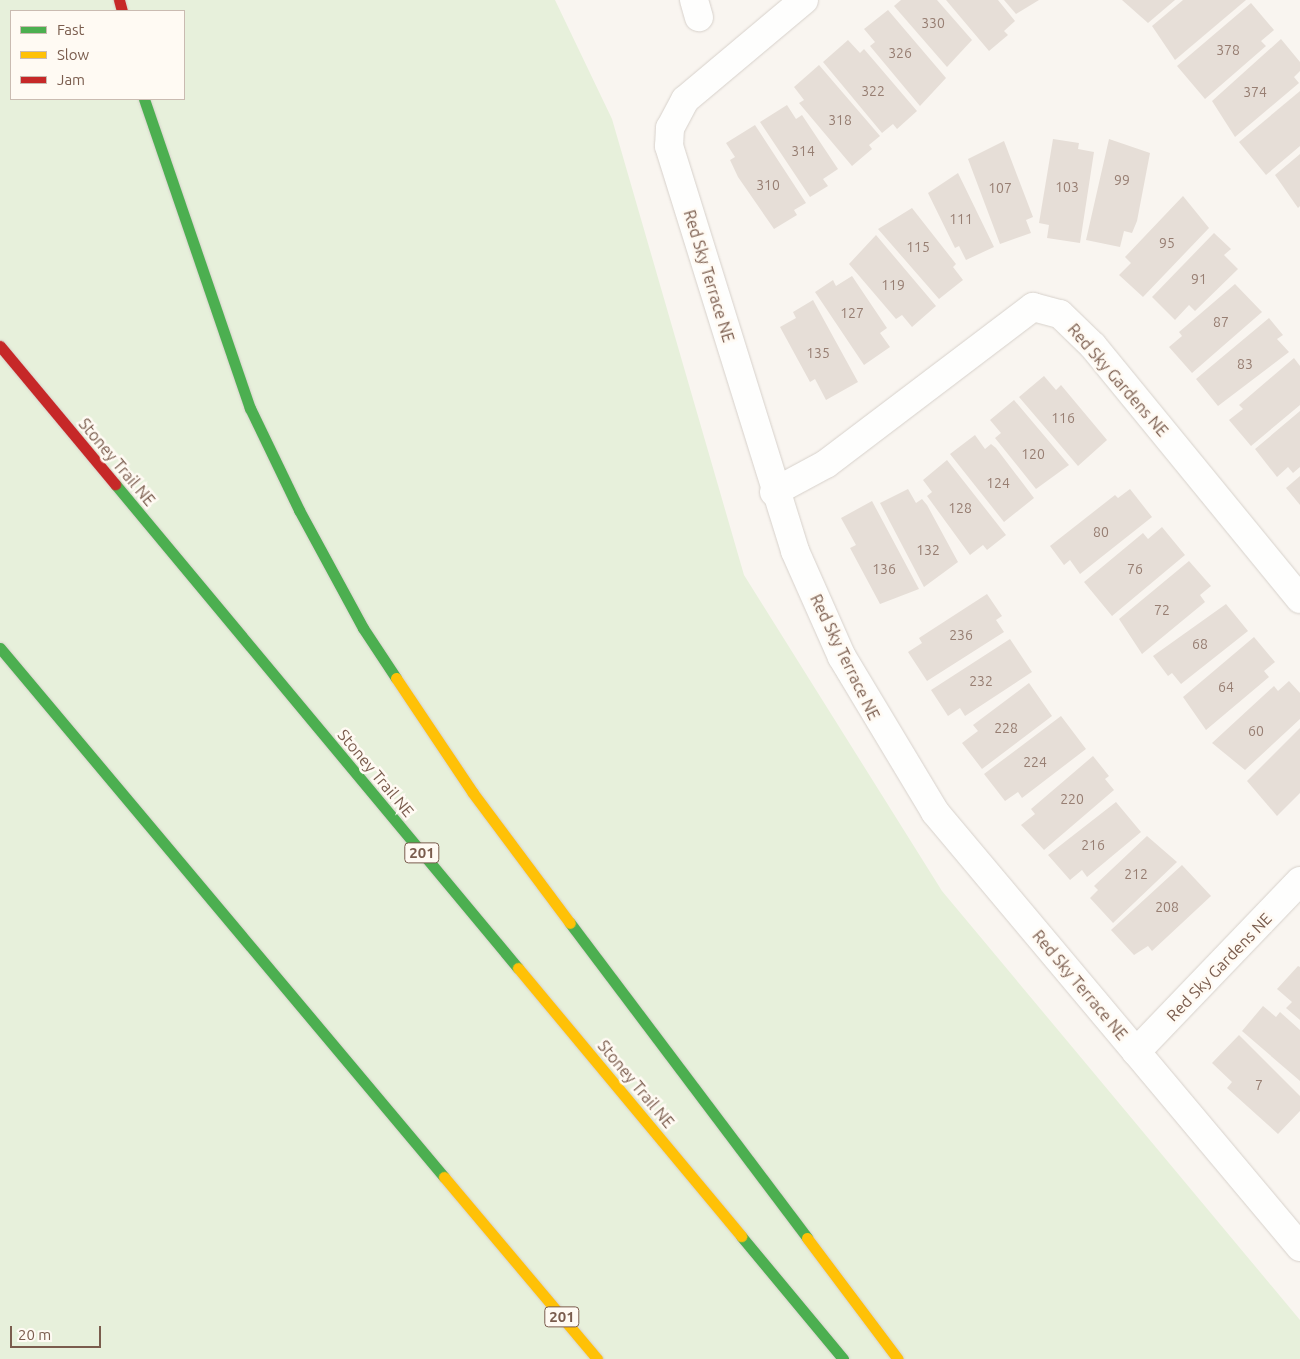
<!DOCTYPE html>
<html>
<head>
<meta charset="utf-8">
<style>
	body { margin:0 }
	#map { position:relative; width:1300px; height:1359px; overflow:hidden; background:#f9f5f0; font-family:Ubuntu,sans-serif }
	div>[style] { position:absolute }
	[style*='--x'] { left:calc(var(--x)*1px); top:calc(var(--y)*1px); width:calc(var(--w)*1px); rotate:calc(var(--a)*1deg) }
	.green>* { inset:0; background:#e7f0db }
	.building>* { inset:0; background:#e6ded7 }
	.roads { filter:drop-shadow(0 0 1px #d7d1cb) drop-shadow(0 0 1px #d7d1cb) }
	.street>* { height:28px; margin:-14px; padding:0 14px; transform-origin:14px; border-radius:14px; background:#fefefd }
	.fast>* { height:11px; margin:-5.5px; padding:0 5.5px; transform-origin:5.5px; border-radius:5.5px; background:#4caf50 }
	.slow>* { height:11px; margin:-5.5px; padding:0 5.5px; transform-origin:5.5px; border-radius:5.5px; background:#ffc107 }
	.jam>* { height:11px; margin:-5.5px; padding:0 5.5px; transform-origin:5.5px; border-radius:5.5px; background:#c62828 }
	span { translate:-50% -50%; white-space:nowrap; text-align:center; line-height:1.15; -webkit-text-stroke:5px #fffaf3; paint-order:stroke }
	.number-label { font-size:14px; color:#977e72 }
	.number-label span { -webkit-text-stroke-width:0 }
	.shield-label span { padding:1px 4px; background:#fffaf3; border:1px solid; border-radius:4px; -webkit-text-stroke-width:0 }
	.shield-label { font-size:15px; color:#7a5c4d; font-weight:700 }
	.street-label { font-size:16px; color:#7a5c4d }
	.legend { position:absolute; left:10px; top:10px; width:175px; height:90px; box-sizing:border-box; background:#fffaf3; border:1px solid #cabbb1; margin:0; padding:6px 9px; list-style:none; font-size:15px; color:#7a5c4d }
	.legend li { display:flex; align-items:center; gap:10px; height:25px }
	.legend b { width:25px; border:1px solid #cabbb1 }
	.scale { position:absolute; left:10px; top:1326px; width:91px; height:22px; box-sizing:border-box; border:2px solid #7a5c4d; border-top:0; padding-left:6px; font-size:15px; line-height:18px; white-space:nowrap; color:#7a5c4d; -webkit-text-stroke:4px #fffaf3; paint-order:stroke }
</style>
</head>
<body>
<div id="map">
	<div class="green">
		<i style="clip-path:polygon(evenodd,0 0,555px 0,612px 119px,744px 575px,942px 891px,1300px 1320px,1300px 1359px,0 1359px,0 0,11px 11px,184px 11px,184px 99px,11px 99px,11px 11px)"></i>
	</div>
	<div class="building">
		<i style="clip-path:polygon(901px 0,937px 0,972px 40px,947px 67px,894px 6px)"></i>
		<i style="clip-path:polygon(946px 0,998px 0,1015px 21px,1004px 31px,1008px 35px,989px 51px)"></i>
		<i style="clip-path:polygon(1004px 0,1039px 0,1016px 14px)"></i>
		<i style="clip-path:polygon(1122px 0,1175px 0,1148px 23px)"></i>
		<i style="clip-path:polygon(1183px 0,1246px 0,1175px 60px,1152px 26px)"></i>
		<i style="clip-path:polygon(1251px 3px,1274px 30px,1261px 41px,1266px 46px,1205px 99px,1177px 66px)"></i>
		<i style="clip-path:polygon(888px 10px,946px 78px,920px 106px,870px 46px,875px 42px,864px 29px)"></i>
		<i style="clip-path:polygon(1281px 39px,1300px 62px,1300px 71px,1294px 77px,1299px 83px,1235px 137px,1212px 101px)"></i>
		<i style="clip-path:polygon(848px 40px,860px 53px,864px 49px,917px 111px,897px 129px,893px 124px,882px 133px,823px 62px)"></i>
		<i style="clip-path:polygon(819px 65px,880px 136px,869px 145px,872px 149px,852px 166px,799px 103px,804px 100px,794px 87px)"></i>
		<i style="clip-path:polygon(1300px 91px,1300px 146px,1266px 175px,1239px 142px)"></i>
		<i style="clip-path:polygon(787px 105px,796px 119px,802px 115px,838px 169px,823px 179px,828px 186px,810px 197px,760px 122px)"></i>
		<i style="clip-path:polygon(755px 125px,806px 203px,794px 210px,797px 215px,774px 229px,738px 177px,730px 160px,735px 157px,726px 143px)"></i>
		<i style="clip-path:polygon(1053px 139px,1079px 143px,1078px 149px,1094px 152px,1080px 243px,1047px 238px,1049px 225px,1039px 223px)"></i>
		<i style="clip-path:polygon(1109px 139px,1150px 153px,1137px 221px,1132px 233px,1124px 231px,1120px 247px,1086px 240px)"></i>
		<i style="clip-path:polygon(1004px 141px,1033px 217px,1026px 220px,1031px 233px,1000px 244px,968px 159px)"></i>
		<i style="clip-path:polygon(1300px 154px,1300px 206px,1298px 208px,1275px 175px)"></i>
		<i style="clip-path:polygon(958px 173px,994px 247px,966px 260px,959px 246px,955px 248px,928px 193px)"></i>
		<i style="clip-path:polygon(1183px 196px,1209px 228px,1143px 297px,1119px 275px,1131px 263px,1125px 257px)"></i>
		<i style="clip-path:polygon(912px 208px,956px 264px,953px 267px,963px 280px,939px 299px,878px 229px)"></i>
		<i style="clip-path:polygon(1214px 233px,1231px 249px,1224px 255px,1238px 269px,1195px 311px,1189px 305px,1175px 320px,1152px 297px)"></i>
		<i style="clip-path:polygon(876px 235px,936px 306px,912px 327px,902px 315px,896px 319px,849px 264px)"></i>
		<i style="clip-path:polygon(852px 276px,887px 328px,880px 333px,890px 347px,864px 365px,815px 292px,833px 280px,836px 286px)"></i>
		<i style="clip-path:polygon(1235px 284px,1262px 312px,1192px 373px,1169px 347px,1182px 336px,1179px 332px)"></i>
		<i style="clip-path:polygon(813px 300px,858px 382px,826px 400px,815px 379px,810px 382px,780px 327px,796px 318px,793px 312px)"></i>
		<i style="clip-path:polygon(1269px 318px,1283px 335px,1277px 339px,1289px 352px,1218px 406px,1196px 379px)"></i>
		<i style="clip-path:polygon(1294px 358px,1300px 366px,1300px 405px,1251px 446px,1229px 420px,1243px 409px,1239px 405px)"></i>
		<i style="clip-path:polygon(1044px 376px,1056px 390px,1061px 385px,1107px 440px,1078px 466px,1019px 397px)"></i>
		<i style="clip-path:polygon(1014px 400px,1069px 465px,1036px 489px,995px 438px,1001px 433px,990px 420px)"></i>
		<i style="clip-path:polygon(1300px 411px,1300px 467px,1293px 473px,1288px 467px,1277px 477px,1255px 449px)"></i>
		<i style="clip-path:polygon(975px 435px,985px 449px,991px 444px,996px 448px,1034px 498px,1004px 522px,950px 454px)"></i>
		<i style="clip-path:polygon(947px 460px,1006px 535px,987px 550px,983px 545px,970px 555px,927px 496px,932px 492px,923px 480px)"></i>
		<i style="clip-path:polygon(1300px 476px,1300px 505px,1286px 488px)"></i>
		<i style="clip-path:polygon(908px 489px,916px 503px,922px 499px,927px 505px,958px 562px,924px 587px,880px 503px)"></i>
		<i style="clip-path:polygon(1130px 489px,1152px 517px,1080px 574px,1070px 560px,1064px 565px,1050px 546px,1115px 495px,1118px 498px)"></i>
		<i style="clip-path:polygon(872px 501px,919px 589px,880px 604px,850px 548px,856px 545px,841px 518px)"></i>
		<i style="clip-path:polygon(1162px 527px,1185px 555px,1112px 616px,1084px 582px,1143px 533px,1148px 539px)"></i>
		<i style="clip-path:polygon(1189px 561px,1211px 586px,1200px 595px,1205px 602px,1142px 654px,1119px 619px)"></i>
		<i style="clip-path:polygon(987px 594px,1002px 616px,996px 620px,1004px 632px,927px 681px,908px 652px,922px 643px,919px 638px)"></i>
		<i style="clip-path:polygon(1226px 604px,1248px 631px,1181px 684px,1172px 673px,1168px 676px,1153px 656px)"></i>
		<i style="clip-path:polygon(1254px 637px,1275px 662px,1264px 671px,1269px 677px,1206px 730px,1183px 697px)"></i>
		<i style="clip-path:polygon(1010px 639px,1032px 672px,965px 716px,960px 708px,948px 716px,931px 690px)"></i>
		<i style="clip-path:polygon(1289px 681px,1300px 693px,1300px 719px,1245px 770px,1212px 743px,1274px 686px,1278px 691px)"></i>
		<i style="clip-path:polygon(1029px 683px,1052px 716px,982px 769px,962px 743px,978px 731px,973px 725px)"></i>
		<i style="clip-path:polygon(1061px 716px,1086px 749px,1022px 798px,1018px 792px,1005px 801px,984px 774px)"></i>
		<i style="clip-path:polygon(1300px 728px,1300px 793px,1277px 816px,1247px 781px)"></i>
		<i style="clip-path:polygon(1093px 756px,1109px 776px,1105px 779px,1114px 790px,1044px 850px,1021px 825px,1035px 814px,1031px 809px)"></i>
		<i style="clip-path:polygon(1116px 802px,1141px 832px,1087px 877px,1082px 870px,1070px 880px,1048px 855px)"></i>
		<i style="clip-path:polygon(1147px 836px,1177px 862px,1113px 923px,1090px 898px,1098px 890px,1094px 886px)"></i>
		<i style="clip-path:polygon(1182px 865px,1211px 896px,1152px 951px,1148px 946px,1134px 955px,1111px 930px)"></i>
		<i style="clip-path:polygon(1298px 966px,1300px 967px,1300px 1020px,1286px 1008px,1292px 1002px,1277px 989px)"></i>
		<i style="clip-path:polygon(1263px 1006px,1276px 1017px,1280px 1012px,1300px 1030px,1300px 1081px,1242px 1031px)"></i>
		<i style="clip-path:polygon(1239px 1035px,1300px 1096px,1300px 1111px,1278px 1134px,1227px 1088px,1232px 1082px,1212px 1063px)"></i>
	</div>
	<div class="roads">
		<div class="street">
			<i style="--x:694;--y:0;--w:18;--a:74"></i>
			<i style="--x:804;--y:0;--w:155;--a:140"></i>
			<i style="--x:685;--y:100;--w:32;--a:118"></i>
			<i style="--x:670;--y:128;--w:18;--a:93"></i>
			<i style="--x:669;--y:146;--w:424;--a:72.7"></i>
			<i style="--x:795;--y:551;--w:116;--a:66.1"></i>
			<i style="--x:842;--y:657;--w:181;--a:59"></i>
			<i style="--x:935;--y:812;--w:568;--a:50"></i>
			<i style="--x:774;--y:492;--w:59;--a:-28.3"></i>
			<i style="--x:826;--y:464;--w:260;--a:-37.2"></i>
			<i style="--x:1033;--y:307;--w:28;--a:15"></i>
			<i style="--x:1060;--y:314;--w:46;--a:44.1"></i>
			<i style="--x:1093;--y:346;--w:327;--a:50.7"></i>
			<i style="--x:1136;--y:1052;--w:237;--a:-46.2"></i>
		</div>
		<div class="fast">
			<i style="--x:144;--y:99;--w:327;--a:71.1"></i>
			<i style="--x:250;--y:408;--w:113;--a:64.3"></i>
			<i style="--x:299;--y:510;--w:134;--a:61.5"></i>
			<i style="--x:363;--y:628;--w:60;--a:56.6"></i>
			<i style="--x:115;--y:484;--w:630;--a:50.22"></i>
			<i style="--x:0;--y:648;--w:691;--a:49.99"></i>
			<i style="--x:570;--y:923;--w:394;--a:53"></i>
			<i style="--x:741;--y:1236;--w:160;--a:50.3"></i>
		</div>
		<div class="slow">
			<i style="--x:396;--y:678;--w:138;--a:56.2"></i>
			<i style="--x:473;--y:793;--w:162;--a:53.3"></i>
			<i style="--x:518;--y:968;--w:349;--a:50.2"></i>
			<i style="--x:444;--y:1177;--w:238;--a:49.9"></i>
			<i style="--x:807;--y:1238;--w:151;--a:53.1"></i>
		</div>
		<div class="jam">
			<i style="--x:119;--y:0;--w:11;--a:75"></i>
			<i style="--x:0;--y:346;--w:180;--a:50.2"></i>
		</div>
	</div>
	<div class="number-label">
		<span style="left:933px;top:23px">330</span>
		<span style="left:1228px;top:50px">378</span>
		<span style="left:900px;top:53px">326</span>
		<span style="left:873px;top:91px">322</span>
		<span style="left:1255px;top:92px">374</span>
		<span style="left:840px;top:120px">318</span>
		<span style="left:803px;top:151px">314</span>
		<span style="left:1122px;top:180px">99</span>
		<span style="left:768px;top:185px">310</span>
		<span style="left:1067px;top:187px">103</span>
		<span style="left:1000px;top:188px">107</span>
		<span style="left:961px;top:219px">111</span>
		<span style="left:1167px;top:243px">95</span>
		<span style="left:918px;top:247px">115</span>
		<span style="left:1199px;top:279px">91</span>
		<span style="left:893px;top:285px">119</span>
		<span style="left:852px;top:313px">127</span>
		<span style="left:1221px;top:322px">87</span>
		<span style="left:818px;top:353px">135</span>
		<span style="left:1245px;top:364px">83</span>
		<span style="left:1063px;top:418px">116</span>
		<span style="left:1033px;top:454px">120</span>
		<span style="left:998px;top:483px">124</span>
		<span style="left:960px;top:508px">128</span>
		<span style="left:1101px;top:532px">80</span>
		<span style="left:928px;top:550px">132</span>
		<span style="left:884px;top:569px">136</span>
		<span style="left:1135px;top:569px">76</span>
		<span style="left:1162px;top:610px">72</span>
		<span style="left:961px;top:635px">236</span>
		<span style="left:1200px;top:644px">68</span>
		<span style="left:981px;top:681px">232</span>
		<span style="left:1226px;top:687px">64</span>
		<span style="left:1006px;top:728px">228</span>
		<span style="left:1256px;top:731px">60</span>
		<span style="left:1035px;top:762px">224</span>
		<span style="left:1072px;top:799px">220</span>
		<span style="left:1093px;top:845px">216</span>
		<span style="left:1136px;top:874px">212</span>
		<span style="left:1167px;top:907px">208</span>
		<span style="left:1259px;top:1085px">7</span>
	</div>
	<div class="shield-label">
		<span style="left:422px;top:853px">201</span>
		<span style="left:562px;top:1317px">201</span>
	</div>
	<div class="street-label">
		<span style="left:709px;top:276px;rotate:73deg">Red Sky Terrace NE</span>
		<span style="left:1118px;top:380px;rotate:49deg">Red Sky Gardens NE</span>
		<span style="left:117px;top:462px;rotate:50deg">Stoney Trail NE</span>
		<span style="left:845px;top:657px;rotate:64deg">Red Sky Terrace NE</span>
		<span style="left:376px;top:773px;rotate:50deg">Stoney Trail NE</span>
		<span style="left:1219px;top:967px;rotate:-46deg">Red Sky Gardens NE</span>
		<span style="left:1080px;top:985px;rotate:50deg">Red Sky Terrace NE</span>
		<span style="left:636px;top:1084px;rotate:50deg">Stoney Trail NE</span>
	</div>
	<ul class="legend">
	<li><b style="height:6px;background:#4caf50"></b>Fast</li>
	<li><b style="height:6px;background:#ffc107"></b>Slow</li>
	<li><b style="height:6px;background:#c62828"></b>Jam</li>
	</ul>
	<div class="scale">20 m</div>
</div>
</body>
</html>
